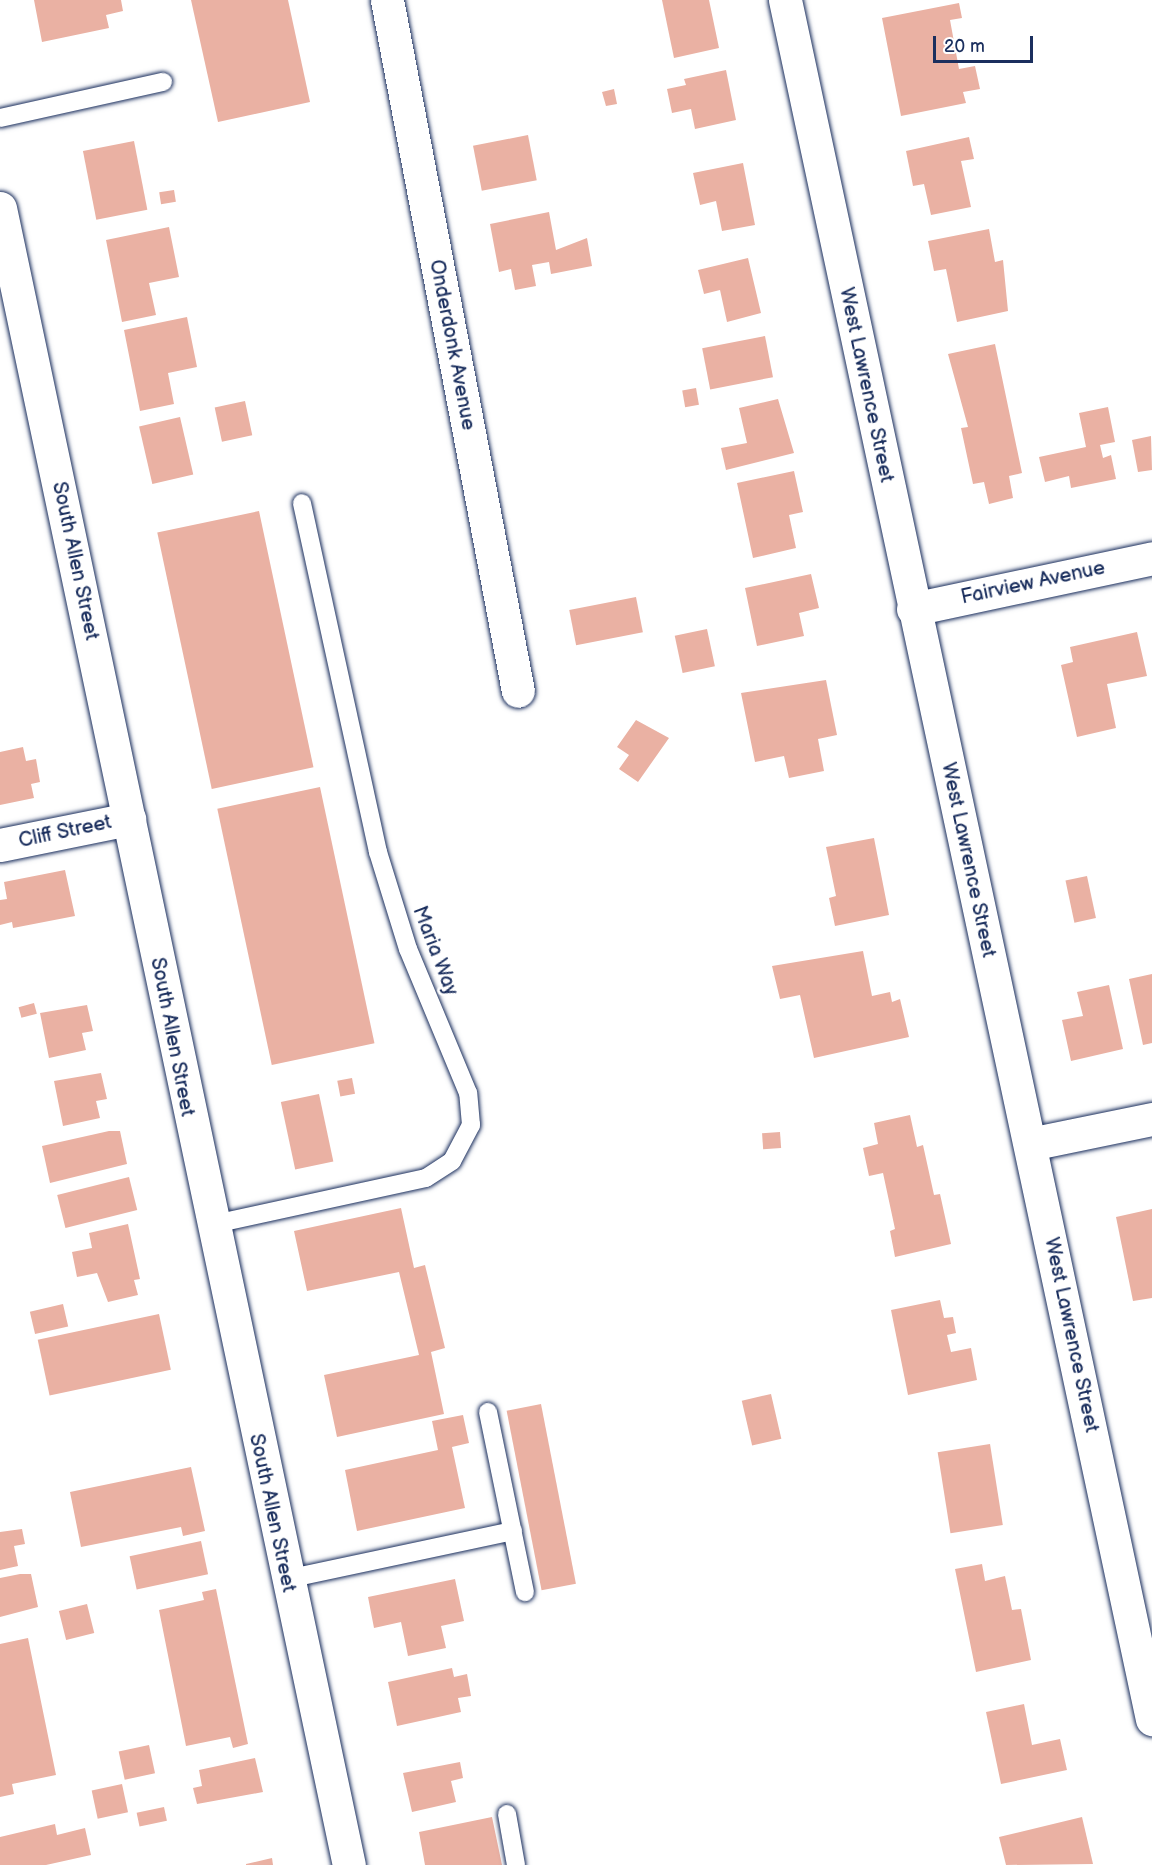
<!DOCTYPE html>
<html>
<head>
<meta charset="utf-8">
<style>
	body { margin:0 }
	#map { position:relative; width:1152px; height:1865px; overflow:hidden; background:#fff; font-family:"Balsamiq Sans",sans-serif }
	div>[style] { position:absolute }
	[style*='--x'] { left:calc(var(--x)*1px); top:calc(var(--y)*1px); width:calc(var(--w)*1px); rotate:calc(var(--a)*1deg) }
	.building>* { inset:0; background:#eab1a3; transform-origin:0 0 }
	.roads { filter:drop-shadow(0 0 2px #1b2f5e) drop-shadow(0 0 2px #1b2f5e) }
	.service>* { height:18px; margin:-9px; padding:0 9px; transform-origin:9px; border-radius:9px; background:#fff }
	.minor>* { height:33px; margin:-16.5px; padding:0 16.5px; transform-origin:16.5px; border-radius:16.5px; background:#fff }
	span { translate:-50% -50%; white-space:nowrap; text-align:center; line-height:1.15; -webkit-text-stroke:5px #fff; paint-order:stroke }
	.street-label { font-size:20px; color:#1b2f5e }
	.scale { position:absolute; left:933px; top:36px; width:100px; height:27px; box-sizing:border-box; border:3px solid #1b2f5e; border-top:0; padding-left:8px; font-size:18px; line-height:21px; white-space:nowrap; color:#1b2f5e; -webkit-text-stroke:4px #fff; paint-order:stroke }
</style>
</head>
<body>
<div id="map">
	<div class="building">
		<i style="clip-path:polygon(34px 0,121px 0,123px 11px,106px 15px,109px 28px,42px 42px)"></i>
		<i style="clip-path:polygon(191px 0,288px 0,310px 102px,218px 122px)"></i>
		<i style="clip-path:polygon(662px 0,709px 0,719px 48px,674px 58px)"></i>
		<i style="clip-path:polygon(959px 3px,962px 18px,950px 20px,959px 69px,975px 66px,980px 89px,963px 92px,966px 103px,901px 116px,882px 18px)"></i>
		<i style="clip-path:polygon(726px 70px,736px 120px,695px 129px,691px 109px,672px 113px,667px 89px,686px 85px,684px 79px)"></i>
		<i style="clip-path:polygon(614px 89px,617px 104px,606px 106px,602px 92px)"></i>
		<i style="left:528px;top:135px;width:46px;height:56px;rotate:79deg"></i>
		<i style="clip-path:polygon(969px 137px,974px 159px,961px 161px,971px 207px,931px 215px,924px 184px,913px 186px,906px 151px)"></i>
		<i style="left:134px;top:141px;width:70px;height:52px;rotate:79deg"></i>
		<i style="clip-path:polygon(743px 163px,755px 225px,722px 231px,716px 201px,700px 205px,693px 173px)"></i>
		<i style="left:174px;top:190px;width:12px;height:15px;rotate:81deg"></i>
		<i style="clip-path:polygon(549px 212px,556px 250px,587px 238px,592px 266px,551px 274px,549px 262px,532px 265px,536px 286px,515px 290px,511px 269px,499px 272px,490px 224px)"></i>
		<i style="clip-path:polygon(169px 227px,179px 277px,149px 283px,156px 315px,122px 322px,106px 240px)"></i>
		<i style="clip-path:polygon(989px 229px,995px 262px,1003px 260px,1008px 311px,957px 322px,946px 269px,934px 271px,928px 241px)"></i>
		<i style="clip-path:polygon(748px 258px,761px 313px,727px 322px,720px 290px,704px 294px,698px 270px)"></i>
		<i style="clip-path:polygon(187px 317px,197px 367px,168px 373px,174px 404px,140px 411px,124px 330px)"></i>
		<i style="left:765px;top:336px;width:42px;height:64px;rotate:79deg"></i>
		<i style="clip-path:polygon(995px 344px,1022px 473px,1009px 476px,1013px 498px,989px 504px,984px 482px,973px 484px,961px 428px,968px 427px,948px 354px)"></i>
		<i style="left:696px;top:388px;width:17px;height:14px;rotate:80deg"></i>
		<i style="clip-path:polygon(778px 399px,794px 453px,726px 470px,721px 448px,747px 443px,739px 408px)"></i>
		<i style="left:245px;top:401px;width:35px;height:31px;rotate:78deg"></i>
		<i style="clip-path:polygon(1108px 407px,1115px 442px,1100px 445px,1103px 458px,1111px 455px,1116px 479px,1071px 488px,1069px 476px,1045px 482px,1039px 457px,1086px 447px,1079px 413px)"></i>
		<i style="left:180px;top:417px;width:59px;height:42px;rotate:77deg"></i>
		<i style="clip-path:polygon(1151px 436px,1152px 470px,1138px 472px,1132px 440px)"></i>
		<i style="clip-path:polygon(794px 471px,803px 512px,789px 515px,796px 548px,753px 558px,737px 483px)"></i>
		<i style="left:259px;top:511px;width:262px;height:104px;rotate:78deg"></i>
		<i style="clip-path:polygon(811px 574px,819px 608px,799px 613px,804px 636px,757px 646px,745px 588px)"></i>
		<i style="left:636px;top:597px;width:36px;height:68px;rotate:79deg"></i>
		<i style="left:707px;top:629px;width:38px;height:33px;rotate:78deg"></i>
		<i style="clip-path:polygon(1137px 632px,1147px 676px,1107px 684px,1116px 728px,1077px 737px,1061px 665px,1073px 662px,1070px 647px)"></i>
		<i style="clip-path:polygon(826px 680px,837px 735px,818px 739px,824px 771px,789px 778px,784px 756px,755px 762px,741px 693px)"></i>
		<i style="clip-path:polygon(636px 720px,669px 738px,638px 782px,619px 769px,629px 755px,617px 747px)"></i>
		<i style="clip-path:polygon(23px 747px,26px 761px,36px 759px,40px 782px,31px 784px,34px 798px,0 805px,0 752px)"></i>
		<i style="left:320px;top:787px;width:262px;height:105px;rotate:78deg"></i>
		<i style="clip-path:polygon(874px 838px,889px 915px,835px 926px,829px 898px,836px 896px,826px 847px)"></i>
		<i style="clip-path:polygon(65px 870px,75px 916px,13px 928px,12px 922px,0 925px,0 900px,7px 899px,4px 882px)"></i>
		<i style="left:1087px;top:876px;width:43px;height:22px;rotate:78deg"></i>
		<i style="clip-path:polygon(863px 951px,872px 996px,890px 992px,892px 1002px,900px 999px,909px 1037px,814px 1058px,800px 995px,780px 999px,772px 966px)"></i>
		<i style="clip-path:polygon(1152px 974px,1152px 1043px,1143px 1045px,1129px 979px)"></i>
		<i style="clip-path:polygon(1109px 985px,1123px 1049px,1071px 1061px,1062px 1020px,1083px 1016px,1077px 992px)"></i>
		<i style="left:34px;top:1003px;width:11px;height:16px;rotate:75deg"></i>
		<i style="clip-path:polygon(87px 1005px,93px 1031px,82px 1033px,86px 1050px,49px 1058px,40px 1013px)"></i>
		<i style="clip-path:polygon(101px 1073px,107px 1099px,96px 1101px,100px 1118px,63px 1126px,54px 1081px)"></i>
		<i style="left:352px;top:1078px;width:16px;height:15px;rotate:79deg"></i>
		<i style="left:319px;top:1094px;width:69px;height:39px;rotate:78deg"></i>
		<i style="clip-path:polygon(910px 1115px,917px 1147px,923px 1145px,934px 1195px,940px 1194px,951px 1244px,895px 1257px,890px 1231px,895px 1229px,883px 1173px,869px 1176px,863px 1148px,878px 1144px,874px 1123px)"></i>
		<i style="clip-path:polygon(109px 1131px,120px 1131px,127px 1164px,50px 1183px,42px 1146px)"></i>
		<i style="left:780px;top:1132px;width:16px;height:18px;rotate:86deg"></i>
		<i style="left:129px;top:1177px;width:34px;height:74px;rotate:76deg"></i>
		<i style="clip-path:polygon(401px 1208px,414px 1268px,425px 1265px,445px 1348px,431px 1352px,444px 1414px,337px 1437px,324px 1375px,419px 1355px,399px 1272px,307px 1291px,294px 1231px)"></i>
		<i style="clip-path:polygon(1152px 1209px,1152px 1298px,1133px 1301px,1116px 1217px)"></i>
		<i style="clip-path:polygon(128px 1224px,140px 1279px,134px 1280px,138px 1295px,108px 1302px,97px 1273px,77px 1277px,72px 1252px,92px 1248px,89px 1233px)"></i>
		<i style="clip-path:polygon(940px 1300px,944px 1318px,953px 1317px,956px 1333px,947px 1335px,951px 1352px,971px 1348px,977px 1380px,908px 1395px,891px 1310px)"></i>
		<i style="left:63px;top:1304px;width:23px;height:34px;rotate:77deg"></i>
		<i style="left:159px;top:1314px;width:57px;height:124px;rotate:78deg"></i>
		<i style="left:771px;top:1394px;width:46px;height:30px;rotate:77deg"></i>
		<i style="left:541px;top:1404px;width:183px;height:35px;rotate:79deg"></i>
		<i style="clip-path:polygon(463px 1415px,469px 1443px,452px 1447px,465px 1508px,357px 1531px,345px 1470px,438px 1450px,432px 1421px)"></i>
		<i style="left:990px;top:1444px;width:82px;height:53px;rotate:81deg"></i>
		<i style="clip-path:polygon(191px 1467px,205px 1531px,183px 1536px,181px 1527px,81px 1547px,70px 1492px)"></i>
		<i style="clip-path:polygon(22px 1529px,25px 1544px,14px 1546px,18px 1566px,0 1570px,0 1532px)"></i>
		<i style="left:201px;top:1541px;width:34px;height:73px;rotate:78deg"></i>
		<i style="clip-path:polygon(982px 1564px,985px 1581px,1005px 1576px,1012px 1610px,1021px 1609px,1031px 1660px,976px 1672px,955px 1569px)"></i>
		<i style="clip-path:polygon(20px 1574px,31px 1574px,38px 1607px,0 1617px,0 1578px)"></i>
		<i style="clip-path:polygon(455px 1579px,464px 1621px,441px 1626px,446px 1648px,408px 1656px,401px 1622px,374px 1628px,368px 1597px)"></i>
		<i style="clip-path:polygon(216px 1589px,248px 1744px,233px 1748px,230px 1737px,186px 1746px,159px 1610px,204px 1600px,202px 1592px)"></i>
		<i style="left:87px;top:1604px;width:30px;height:29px;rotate:76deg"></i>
		<i style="clip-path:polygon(28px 1638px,56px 1775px,12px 1784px,14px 1794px,0 1797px,0 1644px)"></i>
		<i style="clip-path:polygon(452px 1668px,454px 1677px,467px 1674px,471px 1696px,458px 1698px,461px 1712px,397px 1726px,388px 1682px)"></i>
		<i style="clip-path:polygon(1024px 1704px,1032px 1745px,1060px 1739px,1067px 1770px,1001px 1784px,986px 1712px)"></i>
		<i style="left:149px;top:1745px;width:29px;height:31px;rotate:78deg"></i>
		<i style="clip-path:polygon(255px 1758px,263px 1792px,197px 1804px,193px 1788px,202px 1786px,199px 1770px)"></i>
		<i style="clip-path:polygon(460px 1762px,463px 1778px,451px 1781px,456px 1802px,412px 1812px,403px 1773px)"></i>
		<i style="left:122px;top:1784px;width:29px;height:31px;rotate:78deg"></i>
		<i style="left:164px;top:1807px;width:14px;height:28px;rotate:78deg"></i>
		<i style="clip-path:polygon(492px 1817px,502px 1865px,425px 1865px,419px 1832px)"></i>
		<i style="clip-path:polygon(1082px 1817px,1093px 1864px,1006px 1865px,999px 1837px)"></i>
		<i style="clip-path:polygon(55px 1824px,57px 1835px,85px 1828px,91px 1855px,46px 1865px,0 1865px,0 1837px)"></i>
		<i style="clip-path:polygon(272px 1858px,273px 1865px,246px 1865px,246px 1864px)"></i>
	</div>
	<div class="roads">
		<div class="service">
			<i style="--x:0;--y:118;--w:167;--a:-12.5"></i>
			<i style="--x:210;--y:1225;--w:221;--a:-12.3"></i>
			<i style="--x:426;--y:1178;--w:31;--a:-33"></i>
			<i style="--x:452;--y:1161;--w:41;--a:-62.2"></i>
			<i style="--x:471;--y:1125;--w:32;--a:-95"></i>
			<i style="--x:468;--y:1093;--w:156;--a:-112.6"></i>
			<i style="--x:408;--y:949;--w:102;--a:-107.2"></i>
			<i style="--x:378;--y:852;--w:357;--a:-102.3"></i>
			<i style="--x:488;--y:1412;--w:184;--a:78.4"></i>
			<i style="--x:287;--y:1579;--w:231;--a:-12"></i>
			<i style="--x:507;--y:1814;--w:52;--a:80"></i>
		</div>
		<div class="minor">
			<i style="--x:387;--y:0;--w:703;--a:79.27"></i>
			<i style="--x:785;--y:0;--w:1758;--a:77.95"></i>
			<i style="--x:0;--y:208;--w:1693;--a:78.11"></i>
			<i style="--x:913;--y:609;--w:244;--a:-12"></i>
			<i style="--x:0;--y:845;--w:132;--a:-11.4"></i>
			<i style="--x:1030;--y:1144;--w:125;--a:-11.6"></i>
		</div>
	</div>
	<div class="street-label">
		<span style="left:452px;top:345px;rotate:79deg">Onderdonk Avenue</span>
		<span style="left:866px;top:385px;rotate:78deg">West Lawrence Street</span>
		<span style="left:75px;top:561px;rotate:78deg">South Allen Street</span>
		<span style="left:1033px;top:583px;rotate:-12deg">Fairview Avenue</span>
		<span style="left:65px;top:832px;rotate:-12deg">Cliff Street</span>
		<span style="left:968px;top:860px;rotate:78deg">West Lawrence Street</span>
		<span style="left:435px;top:951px;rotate:69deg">Maria Way</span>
		<span style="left:172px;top:1037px;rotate:79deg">South Allen Street</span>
		<span style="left:1071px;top:1335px;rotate:78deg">West Lawrence Street</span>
		<span style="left:272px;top:1513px;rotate:78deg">South Allen Street</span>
	</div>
	<div class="scale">20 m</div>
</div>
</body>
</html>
